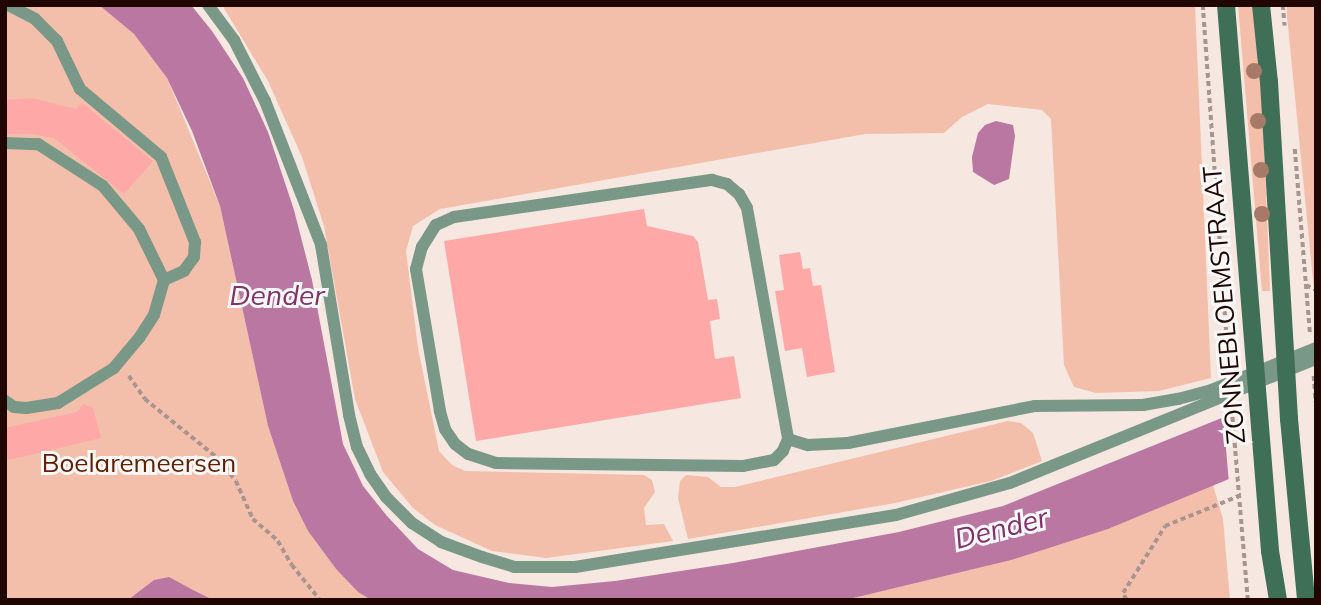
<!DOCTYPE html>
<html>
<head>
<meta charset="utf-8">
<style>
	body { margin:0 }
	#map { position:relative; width:1321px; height:605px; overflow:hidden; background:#f7e7e1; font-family:Mulish,sans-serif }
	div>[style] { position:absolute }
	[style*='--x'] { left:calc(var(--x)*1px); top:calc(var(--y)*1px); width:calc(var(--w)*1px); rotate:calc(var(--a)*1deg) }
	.green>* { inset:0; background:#f3beaa }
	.water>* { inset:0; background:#ba77a2 }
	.pier>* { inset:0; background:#f7e7e1 }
	.building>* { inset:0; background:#fea9a7 }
	.path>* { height:3.5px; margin-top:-1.75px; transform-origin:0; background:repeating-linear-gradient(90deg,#a99590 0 5px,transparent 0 8.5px) }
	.service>* { height:12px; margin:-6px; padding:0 6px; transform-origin:6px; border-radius:6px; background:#799887 }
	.secondary>* { height:18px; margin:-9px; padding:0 9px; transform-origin:9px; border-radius:9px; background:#406f58 }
	.trees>* { width:16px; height:16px; margin:-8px; border-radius:50%; background:#a67a66 }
	span { translate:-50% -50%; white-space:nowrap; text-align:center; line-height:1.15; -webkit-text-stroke:6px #f8f8f8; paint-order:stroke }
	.street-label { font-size:26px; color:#1f0601 }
	.park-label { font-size:26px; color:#632001 }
	.water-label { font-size:28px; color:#82326a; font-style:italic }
	.frame { position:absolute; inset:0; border:7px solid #1f0601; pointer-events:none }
</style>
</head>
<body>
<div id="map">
	<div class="green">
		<i style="clip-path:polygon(5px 5px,99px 5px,134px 34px,167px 78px,220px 206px,268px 426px,293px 501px,308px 531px,336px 569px,358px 592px,371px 600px,5px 600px)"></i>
		<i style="clip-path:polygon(222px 5px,1195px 5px,1211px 378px,1159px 391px,1096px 393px,1074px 387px,1064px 365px,1051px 119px,1042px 110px,988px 104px,962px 117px,944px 133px,865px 134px,440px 209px,413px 226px,406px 251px,418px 348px,439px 451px,452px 465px,465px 471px,644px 475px,652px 480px,655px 492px,644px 508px,646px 525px,664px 524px,673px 541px,546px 558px,492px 551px,435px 525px,413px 508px,383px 472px,355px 399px,324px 226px,302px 157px,268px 81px)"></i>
		<i style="clip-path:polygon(1238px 5px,1253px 5px,1261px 65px,1270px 291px,1262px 291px)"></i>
		<i style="clip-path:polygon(1287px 5px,1316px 5px,1316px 310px,1287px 16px)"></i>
		<i style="clip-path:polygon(1008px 421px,1021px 423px,1033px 433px,1042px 461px,991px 481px,895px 503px,688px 539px,678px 498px,680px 481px,686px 475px,708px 477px,721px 487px,735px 487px)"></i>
		<i style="clip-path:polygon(1213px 485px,1223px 519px,1230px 600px,845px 600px,1108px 529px)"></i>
	</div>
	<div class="water">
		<i style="clip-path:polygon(99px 5px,191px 5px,212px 31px,243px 78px,268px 132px,294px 210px,312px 280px,343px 444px,363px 486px,387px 516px,418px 549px,453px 570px,509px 583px,552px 587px,615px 581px,733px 563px,899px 532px,1003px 506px,1316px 380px,1316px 443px,1108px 529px,1011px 560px,845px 600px,371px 600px,358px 592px,336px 569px,308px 531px,293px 501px,268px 426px,220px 206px,192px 131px,167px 78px,134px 34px)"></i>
		<i style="clip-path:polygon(996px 121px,1013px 125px,1015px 136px,1009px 179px,994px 185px,973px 172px,972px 157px,978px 133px,985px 125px)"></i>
		<i style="clip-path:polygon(169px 577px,193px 590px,213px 600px,128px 600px,154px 580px)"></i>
	</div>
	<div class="pier">
		<i style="clip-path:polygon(1316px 377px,1316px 446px,1229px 483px,1223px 415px)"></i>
	</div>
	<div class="building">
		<i style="clip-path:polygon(32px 98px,76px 109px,82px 103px,153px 161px,124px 194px,54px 138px,33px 134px,5px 134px,5px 100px)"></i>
		<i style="clip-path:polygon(644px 209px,647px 226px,693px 236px,698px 242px,708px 300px,717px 299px,720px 319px,710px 321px,715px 359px,734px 356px,741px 398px,476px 441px,444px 241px)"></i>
		<i style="clip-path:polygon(800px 252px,803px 269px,810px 268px,813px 286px,821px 285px,835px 372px,807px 377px,802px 348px,785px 351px,775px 291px,784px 290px,779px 255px)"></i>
		<i style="clip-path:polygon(83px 404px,93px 408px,101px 438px,5px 461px,5px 428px,77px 412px)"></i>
	</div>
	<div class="path">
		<i style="--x:1203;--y:5;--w:362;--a:85.9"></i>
		<i style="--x:1283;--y:5;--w:21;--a:85"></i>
		<i style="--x:1295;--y:149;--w:185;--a:85.3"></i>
		<i style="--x:1306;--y:285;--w:11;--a:27"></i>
		<i style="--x:129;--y:376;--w:28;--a:55"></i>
		<i style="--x:145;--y:399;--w:97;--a:39.1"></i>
		<i style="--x:220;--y:460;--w:26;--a:53"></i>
		<i style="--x:236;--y:481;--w:42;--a:65.9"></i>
		<i style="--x:253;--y:519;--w:33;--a:41"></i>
		<i style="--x:278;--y:541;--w:28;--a:60"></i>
		<i style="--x:292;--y:565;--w:45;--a:51.3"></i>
		<i style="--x:1314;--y:376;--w:26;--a:86"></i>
		<i style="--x:1232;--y:409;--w:192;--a:85.2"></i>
		<i style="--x:1126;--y:600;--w:8;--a:-113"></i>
		<i style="--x:1123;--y:593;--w:79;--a:-57.9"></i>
		<i style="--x:1165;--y:526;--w:80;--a:-22.1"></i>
	</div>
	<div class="service">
		<i style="--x:8;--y:5;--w:30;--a:27"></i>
		<i style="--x:35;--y:19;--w:31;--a:45"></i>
		<i style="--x:57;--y:41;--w:53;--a:64.4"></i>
		<i style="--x:80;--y:89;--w:106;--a:40"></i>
		<i style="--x:161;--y:157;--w:92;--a:68.2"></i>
		<i style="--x:195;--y:242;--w:15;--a:94"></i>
		<i style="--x:194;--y:257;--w:17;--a:126"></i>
		<i style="--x:184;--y:271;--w:22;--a:156"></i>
		<i style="--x:208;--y:5;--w:44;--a:53.4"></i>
		<i style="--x:234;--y:40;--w:68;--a:63.1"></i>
		<i style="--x:265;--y:101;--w:155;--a:68.7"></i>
		<i style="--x:321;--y:245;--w:172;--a:80.6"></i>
		<i style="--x:349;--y:415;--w:33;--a:76"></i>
		<i style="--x:357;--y:447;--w:30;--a:64"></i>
		<i style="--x:370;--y:474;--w:28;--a:55"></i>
		<i style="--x:386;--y:497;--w:37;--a:45"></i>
		<i style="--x:412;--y:523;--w:35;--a:33"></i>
		<i style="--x:441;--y:542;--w:44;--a:20.1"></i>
		<i style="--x:482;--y:557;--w:34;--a:17"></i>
		<i style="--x:515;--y:567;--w:60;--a:0"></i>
		<i style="--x:575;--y:567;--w:325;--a:-9.2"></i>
		<i style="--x:896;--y:515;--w:118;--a:-15.7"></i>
		<i style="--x:1010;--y:483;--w:330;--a:-22.1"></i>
		<i style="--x:5;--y:143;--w:33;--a:2"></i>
		<i style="--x:38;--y:144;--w:77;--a:32.9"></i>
		<i style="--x:103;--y:186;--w:56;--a:50.1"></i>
		<i style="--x:139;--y:229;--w:57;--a:63.9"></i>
		<i style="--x:164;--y:280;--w:36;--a:106"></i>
		<i style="--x:154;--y:315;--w:27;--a:123"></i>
		<i style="--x:139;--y:338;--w:39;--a:130"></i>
		<i style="--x:114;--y:368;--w:66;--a:148"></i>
		<i style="--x:58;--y:403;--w:32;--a:171"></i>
		<i style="--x:26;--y:408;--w:12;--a:-175"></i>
		<i style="--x:14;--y:407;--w:11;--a:-146"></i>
		<i style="--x:788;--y:439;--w:13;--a:113"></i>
		<i style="--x:783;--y:451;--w:13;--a:135"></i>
		<i style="--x:774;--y:460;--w:32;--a:169"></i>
		<i style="--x:743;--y:466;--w:247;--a:-179.3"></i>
		<i style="--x:496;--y:463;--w:29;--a:-162"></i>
		<i style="--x:468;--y:454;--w:16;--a:-142"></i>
		<i style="--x:455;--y:444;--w:18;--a:-124"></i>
		<i style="--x:445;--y:429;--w:19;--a:-106"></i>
		<i style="--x:440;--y:411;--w:144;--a:-99.6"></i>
		<i style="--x:416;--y:269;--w:23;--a:-75"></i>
		<i style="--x:422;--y:247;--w:26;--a:-58"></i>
		<i style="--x:436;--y:225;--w:20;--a:-24"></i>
		<i style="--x:454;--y:217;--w:261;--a:-8.2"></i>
		<i style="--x:712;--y:180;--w:16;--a:15"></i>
		<i style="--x:727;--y:184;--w:16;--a:40"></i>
		<i style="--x:739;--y:194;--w:16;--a:60"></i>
		<i style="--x:747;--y:208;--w:235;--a:79.9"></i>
		<i style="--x:788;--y:439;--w:21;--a:17"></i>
		<i style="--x:808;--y:445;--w:40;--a:-2.9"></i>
		<i style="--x:848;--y:443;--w:191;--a:-11.2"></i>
		<i style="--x:1035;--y:406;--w:108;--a:-0.5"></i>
		<i style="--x:1143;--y:405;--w:36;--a:-10"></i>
		<i style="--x:1178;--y:399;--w:34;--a:-15"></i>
		<i style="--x:1211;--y:390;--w:113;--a:-21.8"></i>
	</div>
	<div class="secondary">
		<i style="--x:1226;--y:5;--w:548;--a:85.39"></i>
		<i style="--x:1270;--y:551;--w:50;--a:80.7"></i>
		<i style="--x:1261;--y:5;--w:77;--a:84.1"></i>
		<i style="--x:1269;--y:82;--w:338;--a:86.6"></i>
		<i style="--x:1289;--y:419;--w:182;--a:84.6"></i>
	</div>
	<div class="trees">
		<i style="left:1254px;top:71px"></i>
		<i style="left:1258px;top:121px"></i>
		<i style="left:1261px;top:170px"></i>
		<i style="left:1262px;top:214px"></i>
	</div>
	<div class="street-label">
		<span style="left:1224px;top:305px;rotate:-95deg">ZONNEBLOEMSTRAAT</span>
	</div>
	<div class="park-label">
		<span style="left:139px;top:463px">Boelaremeersen</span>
	</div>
	<div class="water-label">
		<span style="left:277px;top:295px">Dender</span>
		<span style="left:1001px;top:528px;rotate:-14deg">Dender</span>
	</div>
	<div class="frame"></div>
</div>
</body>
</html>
